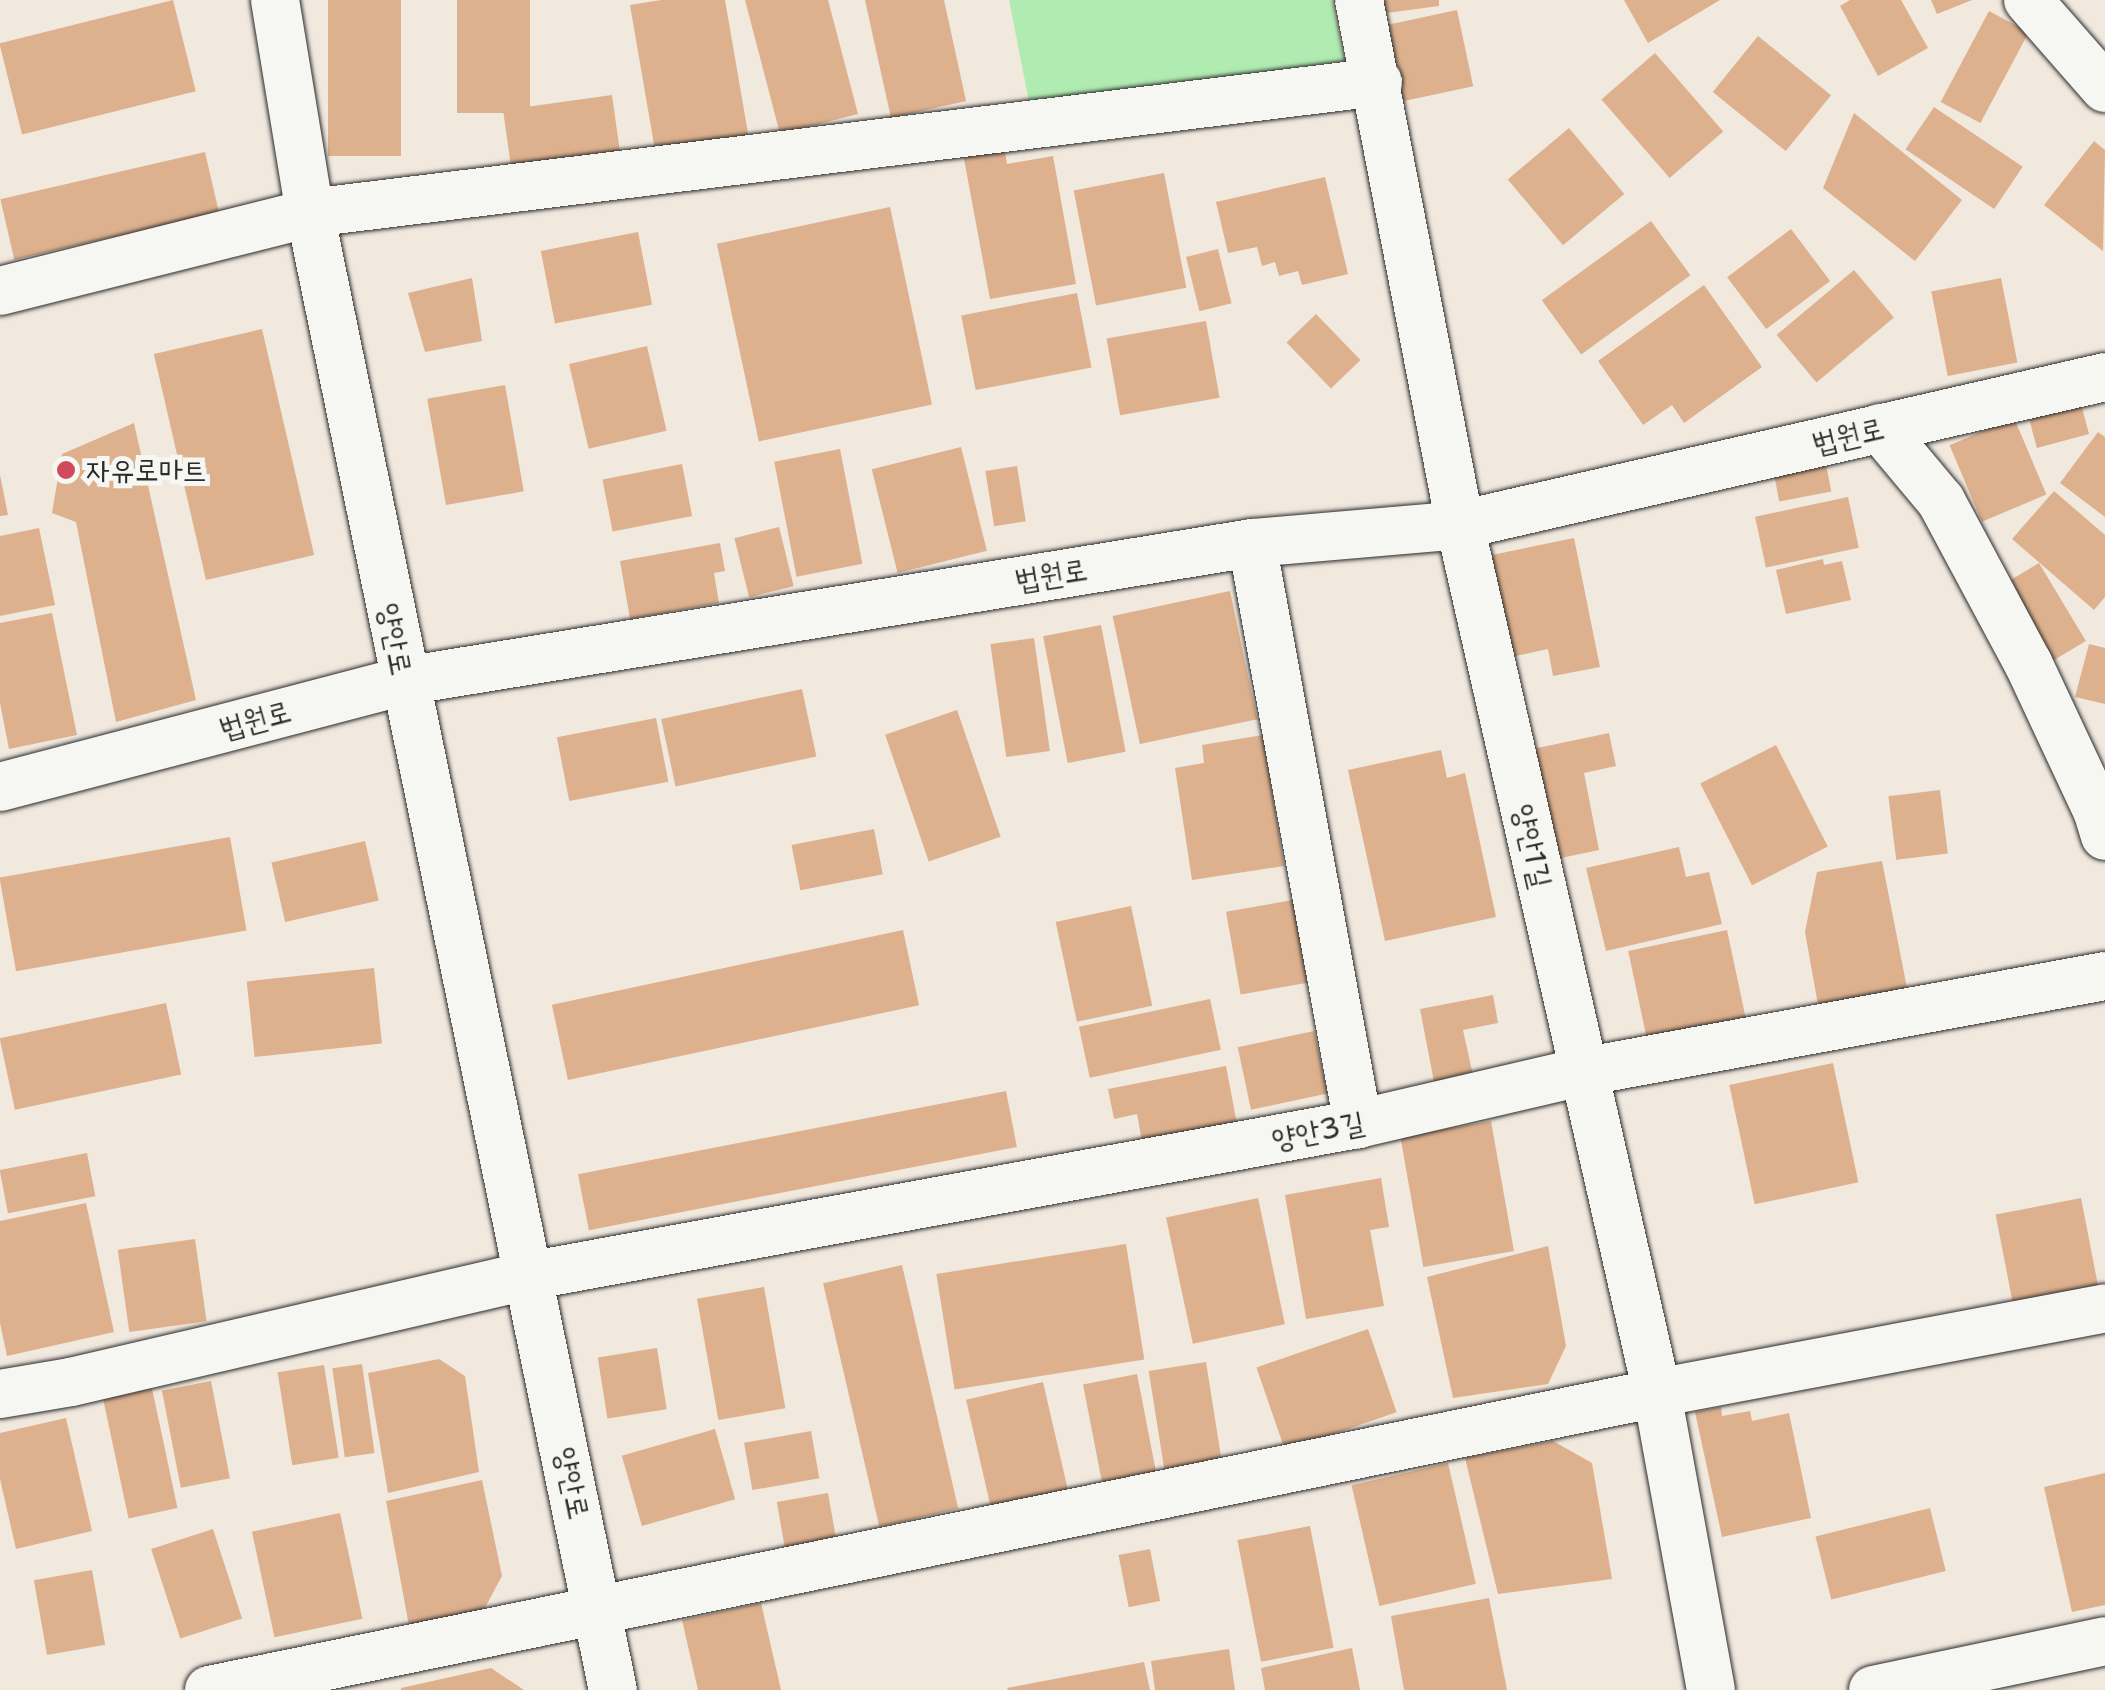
<!DOCTYPE html>
<html>
<head>
<meta charset="utf-8">
<style>
	body { margin:0 }
	#map { position:relative; width:2105px; height:1690px; overflow:hidden; background:#f1e8de; font-family:"Shantell Sans","Poor Story",sans-serif }
	div>[style] { position:absolute }
	[style*='--x'] { left:calc(var(--x)*1px); top:calc(var(--y)*1px); width:calc(var(--w)*1px); rotate:calc(var(--a)*1deg) }
	.green>* { inset:0; background:#b0ecb1 }
	.building>* { inset:0; background:#ddb18e; transform-origin:0 0 }
	.roads { filter:drop-shadow(0 0 2px #2b2b2b) drop-shadow(0 0 2px #2b2b2b) }
	.minor>* { height:48px; margin:-24px; padding:0 24px; transform-origin:24px; border-radius:24px; background:#f6f6f2 }
	.dots>* { width:28px; height:28px; translate:-50% -50%; box-sizing:border-box; border:5px solid #f6f6f2; border-radius:50% }
	span { translate:-50% -50%; white-space:nowrap; text-align:center; line-height:1.15; -webkit-text-stroke:10px #f6f6f2; paint-order:stroke }
	.street-label { font-size:30px; color:#2b2b2b }
	.poi-label { font-size:30px; color:#2b2b2b }
	.left { translate:0 -50%; text-align:left }
</style>
</head>
<body>
<div id="map">
	<div class="green">
		<i style="clip-path:polygon(1009px 0,1332px 0,1344px 60px,1033px 122px)"></i>
	</div>
	<div class="building">
		<i style="left:173px;top:0;width:94px;height:179px;rotate:76deg"></i>
		<i style="left:328px;top:0;width:73px;height:156px"></i>
		<i style="left:457px;top:0;width:73px;height:113px"></i>
		<i style="clip-path:polygon(661px 0,725px 0,749px 139px,656px 156px,630px 5px)"></i>
		<i style="clip-path:polygon(745px 0,828px 0,858px 114px,780px 134px)"></i>
		<i style="clip-path:polygon(865px 0,944px 0,966px 101px,891px 118px)"></i>
		<i style="clip-path:polygon(1378px 0,1439px 0,1439px 6px,1379px 14px)"></i>
		<i style="clip-path:polygon(1624px 0,1720px 0,1648px 43px)"></i>
		<i style="clip-path:polygon(1850px 0,1901px 0,1928px 48px,1878px 76px,1840px 6px)"></i>
		<i style="clip-path:polygon(1931px 0,1972px 0,1937px 14px)"></i>
		<i style="left:1457px;top:10px;width:78px;height:79px;rotate:78deg"></i>
		<i style="left:1989px;top:11px;width:45px;height:103px;rotate:28deg"></i>
		<i style="left:1758px;top:36px;width:94px;height:72px;rotate:39deg"></i>
		<i style="left:1655px;top:53px;width:104px;height:71px;rotate:49deg"></i>
		<i style="left:612px;top:95px;width:70px;height:110px;rotate:82deg"></i>
		<i style="left:1934px;top:107px;width:107px;height:51px;rotate:34deg"></i>
		<i style="clip-path:polygon(1854px 113px,1962px 200px,1915px 261px,1823px 188px)"></i>
		<i style="left:1569px;top:128px;width:86px;height:80px;rotate:50deg"></i>
		<i style="clip-path:polygon(1003px 141px,1007px 164px,1053px 156px,1076px 284px,990px 299px,962px 148px)"></i>
		<i style="clip-path:polygon(2094px 141px,2105px 150px,2103px 251px,2044px 205px)"></i>
		<i style="left:205px;top:152px;width:62px;height:210px;rotate:77deg"></i>
		<i style="left:1164px;top:173px;width:117px;height:92px;rotate:79deg"></i>
		<i style="clip-path:polygon(1325px 177px,1348px 274px,1302px 285px,1298px 271px,1279px 276px,1275px 262px,1262px 266px,1257px 247px,1228px 253px,1216px 202px)"></i>
		<i style="left:890px;top:207px;width:202px;height:177px;rotate:78deg"></i>
		<i style="left:1651px;top:221px;width:67px;height:135px;rotate:54deg"></i>
		<i style="left:1791px;top:229px;width:65px;height:80px;rotate:53deg"></i>
		<i style="left:638px;top:232px;width:74px;height:99px;rotate:79deg"></i>
		<i style="left:1218px;top:249px;width:56px;height:33px;rotate:76deg"></i>
		<i style="left:1854px;top:270px;width:62px;height:101px;rotate:50deg"></i>
		<i style="clip-path:polygon(472px 278px,482px 341px,425px 352px,408px 293px)"></i>
		<i style="left:2001px;top:278px;width:86px;height:71px;rotate:79deg"></i>
		<i style="clip-path:polygon(1704px 285px,1762px 367px,1684px 423px,1672px 405px,1643px 425px,1598px 361px)"></i>
		<i style="left:1077px;top:293px;width:76px;height:118px;rotate:79deg"></i>
		<i style="left:1316px;top:314px;width:64px;height:41px;rotate:46deg"></i>
		<i style="left:1206px;top:321px;width:78px;height:101px;rotate:80deg"></i>
		<i style="left:262px;top:329px;width:232px;height:111px;rotate:77deg"></i>
		<i style="left:647px;top:346px;width:87px;height:80px;rotate:77deg"></i>
		<i style="left:505px;top:385px;width:108px;height:79px;rotate:80deg"></i>
		<i style="left:2081px;top:404px;width:31px;height:54px;rotate:75deg"></i>
		<i style="left:2014px;top:418px;width:83px;height:70px;rotate:67deg"></i>
		<i style="clip-path:polygon(134px 423px,196px 700px,116px 722px,76px 522px,52px 513px,62px 454px)"></i>
		<i style="clip-path:polygon(2098px 432px,2105px 437px,2105px 517px,2060px 483px)"></i>
		<i style="left:961px;top:447px;width:107px;height:92px;rotate:76deg"></i>
		<i style="left:840px;top:449px;width:117px;height:67px;rotate:79deg"></i>
		<i style="left:1825px;top:459px;width:33px;height:53px;rotate:79deg"></i>
		<i style="left:682px;top:464px;width:53px;height:81px;rotate:79deg"></i>
		<i style="left:1017px;top:466px;width:56px;height:32px;rotate:81deg"></i>
		<i style="clip-path:polygon(0 475px,8px 515px,0 516px)"></i>
		<i style="clip-path:polygon(2054px 491px,2105px 535px,2105px 597px,2094px 610px,2012px 539px)"></i>
		<i style="left:1848px;top:497px;width:52px;height:95px;rotate:78deg"></i>
		<i style="left:779px;top:527px;width:61px;height:46px;rotate:76deg"></i>
		<i style="clip-path:polygon(39px 528px,55px 605px,0 616px,0 536px)"></i>
		<i style="clip-path:polygon(1574px 538px,1600px 667px,1553px 676px,1548px 649px,1507px 658px,1487px 556px)"></i>
		<i style="clip-path:polygon(720px 543px,725px 571px,714px 573px,719px 603px,630px 619px,620px 561px)"></i>
		<i style="clip-path:polygon(1823px 559px,1824px 565px,1842px 561px,1851px 600px,1786px 614px,1776px 570px)"></i>
		<i style="left:2039px;top:563px;width:91px;height:39px;rotate:59deg"></i>
		<i style="left:1230px;top:591px;width:131px;height:120px;rotate:78deg"></i>
		<i style="clip-path:polygon(52px 613px,77px 735px,9px 749px,0 703px,0 623px)"></i>
		<i style="left:1101px;top:625px;width:129px;height:59px;rotate:79deg"></i>
		<i style="left:1034px;top:638px;width:114px;height:44px;rotate:82deg"></i>
		<i style="clip-path:polygon(2089px 644px,2105px 648px,2105px 704px,2075px 697px)"></i>
		<i style="left:802px;top:689px;width:69px;height:144px;rotate:78deg"></i>
		<i style="left:957px;top:710px;width:134px;height:76px;rotate:71deg"></i>
		<i style="left:656px;top:718px;width:65px;height:101px;rotate:79deg"></i>
		<i style="clip-path:polygon(1609px 733px,1616px 766px,1584px 773px,1599px 850px,1551px 860px,1528px 750px)"></i>
		<i style="clip-path:polygon(1263px 735px,1284px 866px,1192px 880px,1175px 768px,1204px 763px,1202px 745px)"></i>
		<i style="left:1776px;top:745px;width:114px;height:85px;rotate:63deg"></i>
		<i style="clip-path:polygon(1441px 750px,1447px 778px,1465px 773px,1496px 917px,1385px 941px,1348px 770px)"></i>
		<i style="left:1940px;top:790px;width:64px;height:52px;rotate:83deg"></i>
		<i style="left:874px;top:829px;width:46px;height:84px;rotate:79deg"></i>
		<i style="left:230px;top:837px;width:95px;height:234px;rotate:80deg"></i>
		<i style="left:365px;top:841px;width:61px;height:96px;rotate:77deg"></i>
		<i style="clip-path:polygon(1679px 847px,1686px 877px,1709px 872px,1722px 924px,1606px 951px,1586px 868px)"></i>
		<i style="clip-path:polygon(1882px 861px,1907px 988px,1818px 1005px,1805px 932px,1817px 872px)"></i>
		<i style="left:1293px;top:900px;width:84px;height:68px;rotate:80deg"></i>
		<i style="left:1131px;top:906px;width:102px;height:77px;rotate:78deg"></i>
		<i style="left:903px;top:930px;width:77px;height:359px;rotate:78deg"></i>
		<i style="left:1727px;top:930px;width:95px;height:101px;rotate:78deg"></i>
		<i style="left:374px;top:968px;width:76px;height:128px;rotate:84deg"></i>
		<i style="clip-path:polygon(1493px 995px,1498px 1023px,1463px 1030px,1474px 1080px,1435px 1087px,1420px 1009px)"></i>
		<i style="left:1210px;top:999px;width:52px;height:134px;rotate:78deg"></i>
		<i style="left:166px;top:1003px;width:73px;height:170px;rotate:78deg"></i>
		<i style="left:1314px;top:1031px;width:64px;height:78px;rotate:78deg"></i>
		<i style="left:1833px;top:1063px;width:122px;height:106px;rotate:78deg"></i>
		<i style="clip-path:polygon(1226px 1066px,1237px 1124px,1142px 1142px,1137px 1114px,1114px 1119px,1108px 1089px)"></i>
		<i style="left:1006px;top:1091px;width:57px;height:436px;rotate:79deg"></i>
		<i style="left:1491px;top:1121px;width:132px;height:92px;rotate:80deg"></i>
		<i style="left:87px;top:1153px;width:44px;height:89px;rotate:79deg"></i>
		<i style="clip-path:polygon(1381px 1178px,1389px 1227px,1370px 1230px,1384px 1306px,1306px 1319px,1285px 1195px)"></i>
		<i style="left:1258px;top:1198px;width:129px;height:94px;rotate:78deg"></i>
		<i style="left:2081px;top:1198px;width:98px;height:87px;rotate:79deg"></i>
		<i style="clip-path:polygon(86px 1203px,114px 1332px,7px 1356px,0 1323px,0 1221px)"></i>
		<i style="left:195px;top:1239px;width:83px;height:78px;rotate:82deg"></i>
		<i style="left:1126px;top:1244px;width:117px;height:192px;rotate:81deg"></i>
		<i style="clip-path:polygon(1548px 1246px,1566px 1346px,1548px 1384px,1453px 1398px,1427px 1277px)"></i>
		<i style="left:902px;top:1265px;width:250px;height:81px;rotate:77deg"></i>
		<i style="left:764px;top:1287px;width:123px;height:68px;rotate:80deg"></i>
		<i style="left:1368px;top:1329px;width:88px;height:118px;rotate:71deg"></i>
		<i style="left:657px;top:1348px;width:62px;height:60px;rotate:81deg"></i>
		<i style="clip-path:polygon(439px 1359px,465px 1376px,479px 1472px,388px 1493px,368px 1373px)"></i>
		<i style="left:1206px;top:1362px;width:100px;height:58px;rotate:81deg"></i>
		<i style="left:362px;top:1364px;width:90px;height:30px;rotate:82deg"></i>
		<i style="left:324px;top:1365px;width:94px;height:47px;rotate:81deg"></i>
		<i style="left:1137px;top:1374px;width:109px;height:55px;rotate:79deg"></i>
		<i style="left:150px;top:1379px;width:132px;height:50px;rotate:78deg"></i>
		<i style="left:211px;top:1381px;width:99px;height:50px;rotate:79deg"></i>
		<i style="left:1043px;top:1382px;width:120px;height:79px;rotate:77deg"></i>
		<i style="clip-path:polygon(1721px 1407px,1722px 1416px,1750px 1411px,1752px 1421px,1789px 1413px,1811px 1518px,1722px 1537px,1695px 1412px)"></i>
		<i style="clip-path:polygon(66px 1418px,92px 1531px,16px 1549px,0 1479px,0 1433px)"></i>
		<i style="left:715px;top:1429px;width:73px;height:97px;rotate:74deg"></i>
		<i style="left:811px;top:1431px;width:48px;height:68px;rotate:80deg"></i>
		<i style="clip-path:polygon(1553px 1441px,1592px 1463px,1612px 1579px,1498px 1594px,1465px 1458px)"></i>
		<i style="left:1448px;top:1463px;width:124px;height:99px;rotate:77deg"></i>
		<i style="clip-path:polygon(2105px 1473px,2105px 1605px,2072px 1612px,2044px 1487px)"></i>
		<i style="clip-path:polygon(482px 1480px,502px 1576px,481px 1615px,409px 1626px,386px 1501px)"></i>
		<i style="left:828px;top:1493px;width:57px;height:52px;rotate:80deg"></i>
		<i style="left:1930px;top:1508px;width:65px;height:118px;rotate:76deg"></i>
		<i style="left:340px;top:1513px;width:108px;height:90px;rotate:78deg"></i>
		<i style="left:1310px;top:1526px;width:124px;height:74px;rotate:79deg"></i>
		<i style="left:213px;top:1529px;width:94px;height:65px;rotate:72deg"></i>
		<i style="left:1150px;top:1549px;width:53px;height:32px;rotate:79deg"></i>
		<i style="left:92px;top:1570px;width:76px;height:59px;rotate:80deg"></i>
		<i style="clip-path:polygon(1489px 1598px,1507px 1690px,1404px 1690px,1391px 1616px)"></i>
		<i style="clip-path:polygon(761px 1603px,781px 1690px,698px 1690px,682px 1620px)"></i>
		<i style="clip-path:polygon(1352px 1648px,1360px 1690px,1265px 1690px,1261px 1668px)"></i>
		<i style="clip-path:polygon(1229px 1649px,1235px 1690px,1155px 1690px,1151px 1661px)"></i>
		<i style="clip-path:polygon(1144px 1662px,1150px 1690px,1008px 1690px,1007px 1688px)"></i>
		<i style="clip-path:polygon(491px 1668px,524px 1690px,401px 1690px,401px 1688px)"></i>
	</div>
	<div class="roads">
		<div class="minor">
			<i style="--x:275;--y:0;--w:216;--a:80.7"></i>
			<i style="--x:310;--y:213;--w:1508;--a:78.41"></i>
			<i style="--x:1359;--y:0;--w:535;--a:79.11"></i>
			<i style="--x:1460;--y:525;--w:890;--a:77.21"></i>
			<i style="--x:1657;--y:1393;--w:302;--a:79.7"></i>
			<i style="--x:2028;--y:0;--w:117;--a:48.8"></i>
			<i style="--x:0;--y:291;--w:320;--a:-14.1"></i>
			<i style="--x:310;--y:213;--w:1076;--a:-6.99"></i>
			<i style="--x:1880;--y:428;--w:95;--a:50.1"></i>
			<i style="--x:1941;--y:501;--w:184;--a:61.8"></i>
			<i style="--x:2028;--y:663;--w:162;--a:64.9"></i>
			<i style="--x:2097;--y:810;--w:27;--a:73"></i>
			<i style="--x:1252;--y:543;--w:591;--a:79.66"></i>
			<i style="--x:0;--y:787;--w:418;--a:-14.7"></i>
			<i style="--x:404;--y:681;--w:859;--a:-9.24"></i>
			<i style="--x:1252;--y:543;--w:209;--a:-4.9"></i>
			<i style="--x:1460;--y:525;--w:662;--a:-12.92"></i>
			<i style="--x:0;--y:1394;--w:72;--a:-9.6"></i>
			<i style="--x:71;--y:1382;--w:469;--a:-13.1"></i>
			<i style="--x:528;--y:1276;--w:844;--a:-10.38"></i>
			<i style="--x:1358;--y:1124;--w:230;--a:-13.1"></i>
			<i style="--x:1582;--y:1072;--w:532;--a:-10.4"></i>
			<i style="--x:209;--y:1690;--w:1478;--a:-11.59"></i>
			<i style="--x:1657;--y:1393;--w:456;--a:-10.7"></i>
			<i style="--x:1873;--y:1690;--w:237;--a:-11.9"></i>
		</div>
	</div>
	<div class="dots">
		<i style="left:66px;top:470px;background:#d1495b"></i>
	</div>
	<div class="street-label">
		<span style="left:1848px;top:436px;rotate:-13deg">법원로</span>
		<span style="left:1051px;top:575px;rotate:-9deg">법원로</span>
		<span style="left:395px;top:639px;rotate:79deg">양안로</span>
		<span style="left:255px;top:720px;rotate:-15deg">법원로</span>
		<span style="left:1532px;top:846px;rotate:77deg">양안1길</span>
		<span style="left:1318px;top:1131px;rotate:-11deg">양안3길</span>
		<span style="left:572px;top:1483px;rotate:78deg">양안로</span>
	</div>
	<div class="poi-label">
		<span class="left" style="left:86px;top:470px">자유로마트</span>
	</div>
</div>
</body>
</html>
